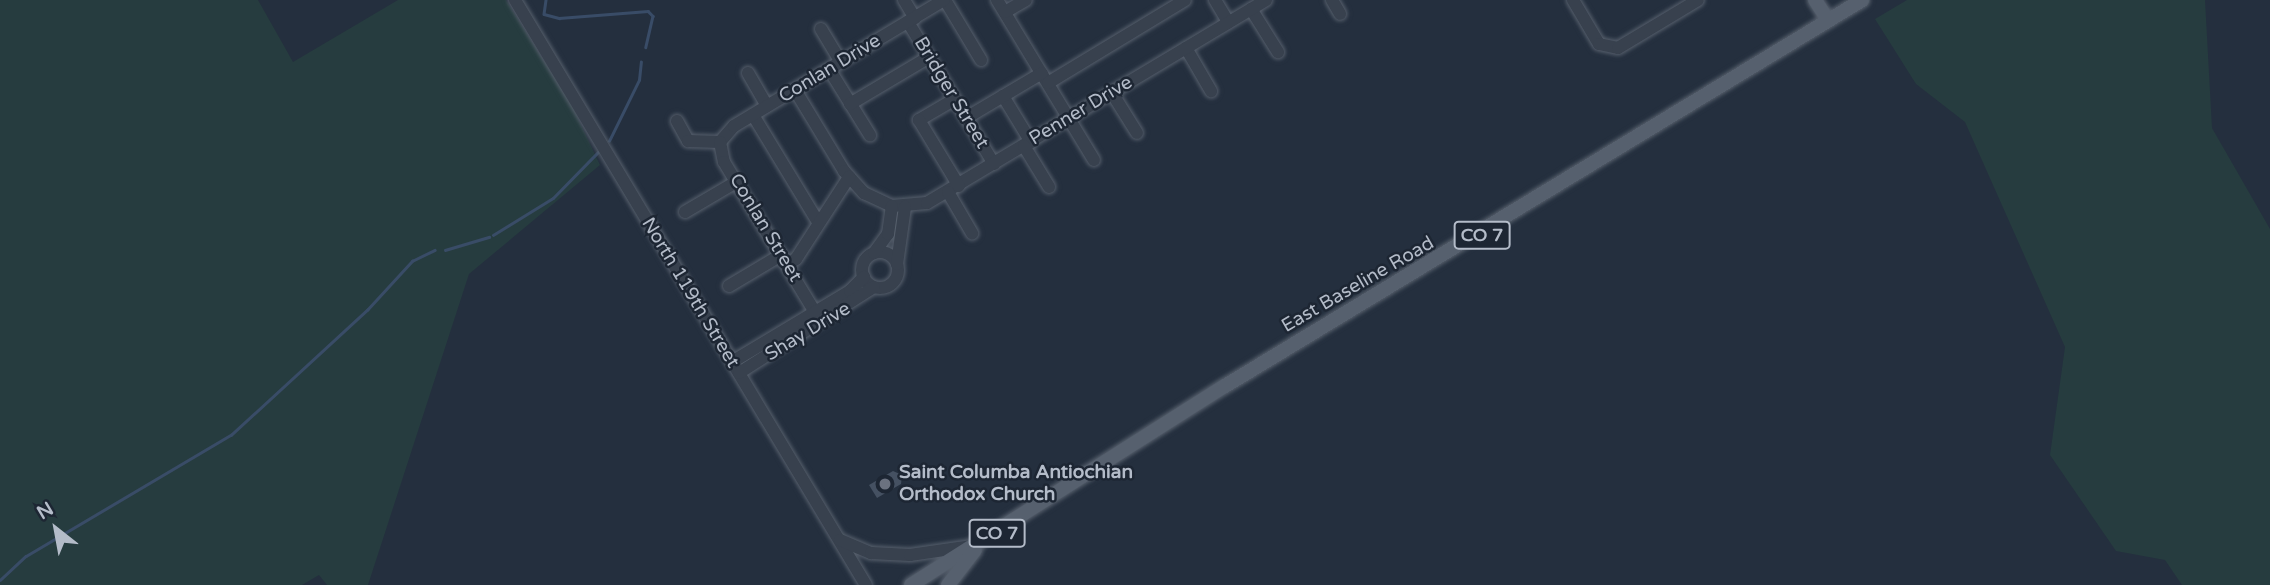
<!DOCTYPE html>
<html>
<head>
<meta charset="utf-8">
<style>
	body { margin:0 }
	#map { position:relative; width:2270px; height:585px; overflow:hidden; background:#242f3e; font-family:"Varela Round",sans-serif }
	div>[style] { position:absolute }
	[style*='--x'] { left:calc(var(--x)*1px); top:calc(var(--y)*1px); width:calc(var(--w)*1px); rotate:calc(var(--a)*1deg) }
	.green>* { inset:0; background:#263c3f }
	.stream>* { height:2.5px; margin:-1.25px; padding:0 1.25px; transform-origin:1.25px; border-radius:1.25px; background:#394c67 }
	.building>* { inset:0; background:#455162 }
	.roads { filter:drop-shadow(0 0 2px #565f6c) drop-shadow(0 0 2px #565f6c) }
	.minor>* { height:12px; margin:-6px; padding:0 6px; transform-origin:6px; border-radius:6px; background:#38414e }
	.minor>.ring { margin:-6px; padding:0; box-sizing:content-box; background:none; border:12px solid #38414e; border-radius:50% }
	.major>* { height:14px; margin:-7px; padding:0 7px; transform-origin:7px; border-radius:7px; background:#56606e }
	.dots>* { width:19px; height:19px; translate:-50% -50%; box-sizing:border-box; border:4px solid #1d2633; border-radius:50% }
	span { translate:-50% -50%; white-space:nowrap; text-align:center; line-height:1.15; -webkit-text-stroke:5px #1d2633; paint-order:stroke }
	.shield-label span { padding:2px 5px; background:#1d2633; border:2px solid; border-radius:5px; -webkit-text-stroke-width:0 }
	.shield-label { font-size:18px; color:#b4bcc9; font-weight:700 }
	.street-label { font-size:19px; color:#b4bcc9 }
	.poi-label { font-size:19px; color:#b4bcc9; font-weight:700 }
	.left { translate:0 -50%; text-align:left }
	.north { position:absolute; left:21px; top:494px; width:70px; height:70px; -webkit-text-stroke:5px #1d2633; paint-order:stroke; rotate:329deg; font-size:19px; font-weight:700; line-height:28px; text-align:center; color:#b4bcc9 }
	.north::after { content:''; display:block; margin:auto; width:24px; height:32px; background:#b4bcc9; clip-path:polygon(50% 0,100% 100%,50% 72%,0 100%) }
</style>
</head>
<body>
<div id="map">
	<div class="green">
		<i style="clip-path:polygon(0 0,258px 0,293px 62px,398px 0,506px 0,572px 106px,600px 165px,469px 274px,368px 585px,327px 585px,319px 575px,302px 585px,0 585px)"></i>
		<i style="clip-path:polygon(1907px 0,2205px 0,2212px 128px,2270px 229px,2270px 585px,2182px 585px,2165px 560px,2116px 551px,2050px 455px,2065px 347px,1965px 122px,1916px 84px,1875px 19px)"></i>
	</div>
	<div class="stream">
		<i style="--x:546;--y:0;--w:14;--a:98"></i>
		<i style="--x:544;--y:14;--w:16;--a:15"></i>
		<i style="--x:559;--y:18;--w:89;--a:-4.5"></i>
		<i style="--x:648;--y:11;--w:7;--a:45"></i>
		<i style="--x:653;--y:16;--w:32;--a:103"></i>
		<i style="--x:609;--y:141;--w:68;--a:-63.8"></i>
		<i style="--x:639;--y:80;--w:18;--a:-84"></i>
		<i style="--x:493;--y:235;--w:70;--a:-31.7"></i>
		<i style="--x:553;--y:198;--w:64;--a:-45.6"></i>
		<i style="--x:445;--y:250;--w:46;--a:-16.5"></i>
		<i style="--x:0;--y:580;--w:35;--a:-43"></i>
		<i style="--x:26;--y:556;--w:238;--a:-30.6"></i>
		<i style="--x:231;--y:435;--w:185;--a:-42.6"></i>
		<i style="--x:367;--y:310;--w:67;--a:-47.4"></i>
		<i style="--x:412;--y:261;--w:25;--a:-26"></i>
	</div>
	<div class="building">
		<i style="clip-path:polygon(893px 471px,902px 475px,901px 484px,877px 498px,869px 485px)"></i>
	</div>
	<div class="roads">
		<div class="minor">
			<i style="--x:515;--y:0;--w:682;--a:59.04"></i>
			<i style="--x:904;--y:0;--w:21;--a:59"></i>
			<i style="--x:945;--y:0;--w:70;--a:59"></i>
			<i style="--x:997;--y:0;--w:187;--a:58.8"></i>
			<i style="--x:1215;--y:0;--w:26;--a:59"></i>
			<i style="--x:1332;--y:0;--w:16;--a:60"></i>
			<i style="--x:1573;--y:0;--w:51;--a:59.4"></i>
			<i style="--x:1599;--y:44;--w:19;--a:12"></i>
			<i style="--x:1618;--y:48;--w:93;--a:-31"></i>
			<i style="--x:1251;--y:9;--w:51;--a:57.9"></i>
			<i style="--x:1005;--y:12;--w:24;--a:-30"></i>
			<i style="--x:908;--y:22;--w:166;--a:58.8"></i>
			<i style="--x:821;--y:29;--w:39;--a:59"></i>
			<i style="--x:1186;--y:48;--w:50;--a:59.8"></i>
			<i style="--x:829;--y:69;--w:78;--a:58.2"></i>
			<i style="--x:748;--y:73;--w:38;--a:60"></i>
			<i style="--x:1048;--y:83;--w:160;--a:-31.2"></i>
			<i style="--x:795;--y:90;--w:95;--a:58.8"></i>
			<i style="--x:844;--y:171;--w:30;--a:48"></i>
			<i style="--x:864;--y:193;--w:31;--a:25"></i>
			<i style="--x:892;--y:206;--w:35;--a:-5"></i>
			<i style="--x:927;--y:203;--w:395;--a:-30.9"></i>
			<i style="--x:1112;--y:93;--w:47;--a:58"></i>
			<i style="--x:1003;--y:96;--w:54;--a:58.7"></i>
			<i style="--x:955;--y:99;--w:42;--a:149.7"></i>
			<i style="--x:919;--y:120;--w:77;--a:58.8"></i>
			<i style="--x:850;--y:104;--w:92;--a:-30.7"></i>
			<i style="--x:753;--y:115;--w:125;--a:58.7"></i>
			<i style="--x:966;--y:118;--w:88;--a:-30.6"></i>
			<i style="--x:677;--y:121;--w:23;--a:61"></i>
			<i style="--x:688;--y:141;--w:32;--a:2"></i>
			<i style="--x:720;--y:142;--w:21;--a:-49"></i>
			<i style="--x:734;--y:126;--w:245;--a:-31"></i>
			<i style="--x:720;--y:142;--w:20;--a:79"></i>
			<i style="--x:724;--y:162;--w:175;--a:58.8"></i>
			<i style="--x:1024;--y:146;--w:48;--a:58.6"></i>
			<i style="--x:948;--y:192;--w:48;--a:59.7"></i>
			<i style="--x:685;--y:212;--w:59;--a:-30.5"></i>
			<i class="ring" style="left:862px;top:252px;width:24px;height:24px"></i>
			<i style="--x:874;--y:253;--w:24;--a:-54"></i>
			<i style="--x:888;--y:234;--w:28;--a:-82"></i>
			<i style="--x:897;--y:264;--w:58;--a:-82"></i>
			<i style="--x:787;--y:265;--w:11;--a:-34"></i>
			<i style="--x:796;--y:259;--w:98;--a:-57.1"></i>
			<i style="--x:729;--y:286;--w:61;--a:-30.8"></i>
			<i style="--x:732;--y:362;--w:138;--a:-31"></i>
			<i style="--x:850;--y:291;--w:20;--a:-45"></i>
			<i style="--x:739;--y:373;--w:160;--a:-32.5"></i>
			<i style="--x:840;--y:540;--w:34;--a:23"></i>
			<i style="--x:871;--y:553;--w:39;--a:3"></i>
			<i style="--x:910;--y:555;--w:63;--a:-8.3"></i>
		</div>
		<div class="major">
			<i style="--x:1815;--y:0;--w:24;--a:57"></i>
			<i style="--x:911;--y:585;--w:372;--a:-32.4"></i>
			<i style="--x:1225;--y:386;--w:745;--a:-31.21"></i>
			<i style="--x:948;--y:585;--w:44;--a:-52.4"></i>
		</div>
	</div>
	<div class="dots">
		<i style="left:885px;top:484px;background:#6b7280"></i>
	</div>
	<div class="shield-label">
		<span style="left:1482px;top:235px">CO 7</span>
		<span style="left:997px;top:533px">CO 7</span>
	</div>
	<div class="street-label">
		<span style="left:830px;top:69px;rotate:-31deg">Conlan Drive</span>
		<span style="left:951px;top:93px;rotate:59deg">Bridger Street</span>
		<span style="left:1081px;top:111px;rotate:-31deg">Penner Drive</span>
		<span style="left:765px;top:228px;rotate:59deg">Conlan Street</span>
		<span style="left:1358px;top:285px;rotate:-30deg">East Baseline Road</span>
		<span style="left:690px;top:293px;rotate:59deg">North 119th Street</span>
		<span style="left:808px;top:332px;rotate:-31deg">Shay Drive</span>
	</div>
	<div class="poi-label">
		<span class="left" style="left:899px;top:484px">Saint Columba Antiochian<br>Orthodox Church</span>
	</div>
	<div class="north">N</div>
</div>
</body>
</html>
